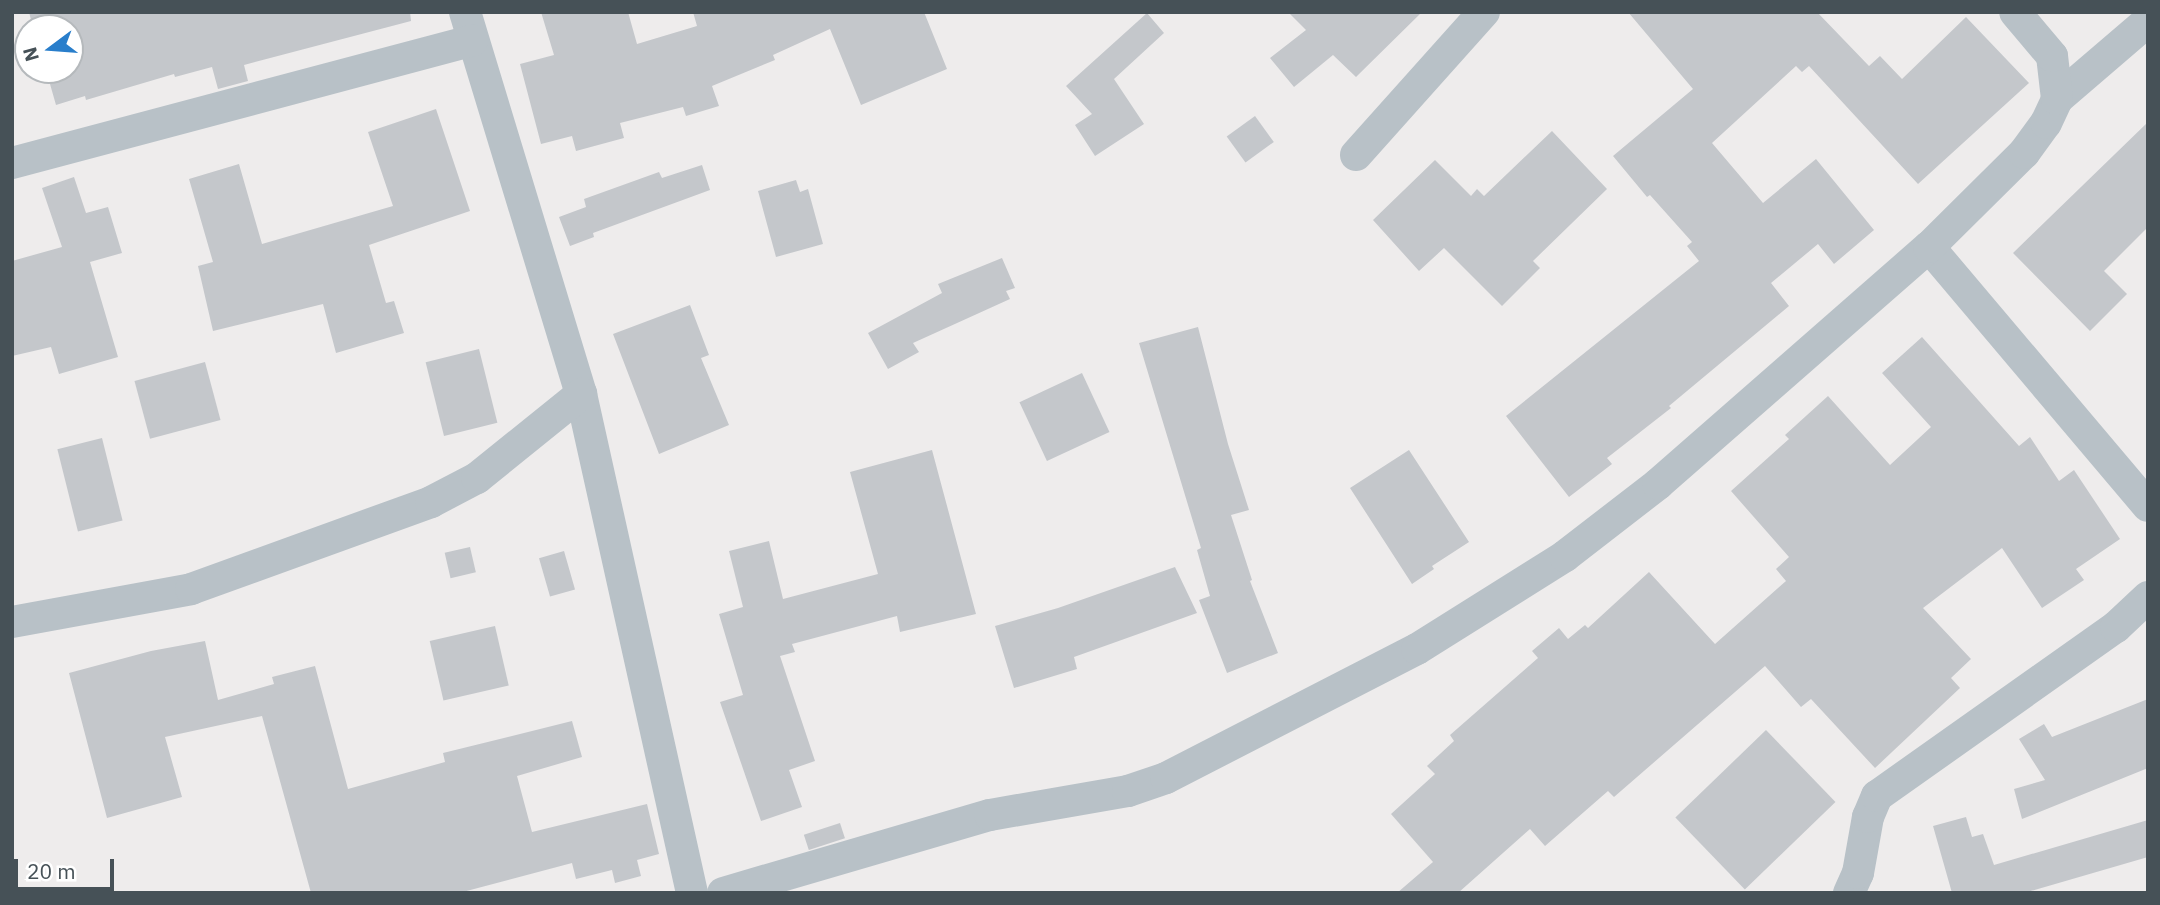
<!DOCTYPE html>
<html>
<head>
<meta charset="utf-8">
<style>
	body { margin:0 }
	#map { position:relative; width:2160px; height:905px; overflow:hidden; background:#eeecec; font-family:"IBM Plex Sans",sans-serif }
	div>[style] { position:absolute }
	[style*='--x'] { left:calc(var(--x)*1px); top:calc(var(--y)*1px); width:calc(var(--w)*1px); rotate:calc(var(--a)*1deg) }
	.building>* { inset:0; background:#c4c7cb; transform-origin:0 0 }
	.minor>* { height:32px; margin:-16px; padding:0 16px; transform-origin:16px; border-radius:16px; background:#b8c1c7 }
	span { translate:-50% -50%; white-space:nowrap; text-align:center; line-height:1.15; -webkit-text-stroke:7px #fff; paint-order:stroke }
	.frame { position:absolute; inset:0; border:14px solid #465157; pointer-events:none }
	.north { position:absolute; left:14px; top:14px; width:70px; height:70px; box-sizing:border-box; background:#fff; border:2px solid #b5b9bc; border-radius:50%; rotate:254deg; font-size:19px; font-weight:700; line-height:28px; text-align:center; color:#465157 }
	.north::after { content:''; display:block; margin:auto; width:24px; height:32px; background:#297ecb; clip-path:polygon(50% 0,100% 100%,50% 72%,0 100%) }
	.scale { position:absolute; left:14px; top:859px; width:100px; height:32px; box-sizing:border-box; border:4px solid #465157; border-top:0; padding-left:9px; font-size:21px; line-height:24px; white-space:nowrap; color:#465157; -webkit-text-stroke:5px #fff; paint-order:stroke }
</style>
</head>
<body>
<div id="map">
	<div class="building">
		<i style="clip-path:polygon(29px 12px,410px 12px,411px 21px,244px 65px,248px 81px,218px 89px,212px 67px,175px 77px,174px 74px,86px 100px,85px 96px,56px 105px,46px 70px,70px 70px,70px 28px,33px 28px)"></i>
		<i style="clip-path:polygon(541px 12px,628px 12px,637px 44px,697px 26px,693px 12px,924px 12px,947px 69px,861px 105px,830px 29px,773px 55px,775px 60px,712px 86px,719px 106px,686px 116px,683px 107px,620px 123px,624px 138px,576px 151px,572px 136px,541px 144px,520px 64px,554px 55px)"></i>
		<i style="clip-path:polygon(1288px 12px,1422px 12px,1356px 77px,1333px 55px,1294px 87px,1270px 58px,1306px 30px)"></i>
		<i style="clip-path:polygon(1628px 12px,1817px 12px,1869px 66px,1880px 56px,1902px 79px,1966px 17px,2029px 83px,1918px 184px,1809px 66px,1802px 72px,1796px 66px,1712px 143px,1763px 203px,1816px 159px,1874px 230px,1834px 264px,1818px 244px,1771px 283px,1789px 306px,1669px 406px,1671px 408px,1607px 458px,1612px 464px,1569px 497px,1506px 416px,1699px 261px,1687px 246px,1692px 242px,1650px 195px,1647px 197px,1613px 156px,1693px 89px)"></i>
		<i style="clip-path:polygon(1147px 13px,1164px 33px,1114px 79px,1144px 124px,1095px 156px,1075px 125px,1092px 114px,1066px 86px)"></i>
		<i style="clip-path:polygon(436px 109px,470px 211px,369px 245px,386px 303px,394px 301px,404px 333px,336px 353px,323px 304px,213px 331px,198px 266px,213px 262px,189px 179px,239px 164px,262px 244px,393px 206px,368px 132px)"></i>
		<i style="left:1255px;top:116px;width:32px;height:35px;rotate:54deg"></i>
		<i style="clip-path:polygon(2148px 122px,2148px 227px,2104px 271px,2127px 294px,2090px 331px,2013px 253px)"></i>
		<i style="clip-path:polygon(1552px 131px,1607px 189px,1533px 261px,1540px 268px,1502px 306px,1444px 248px,1419px 271px,1373px 220px,1435px 160px,1471px 196px,1477px 189px,1484px 196px)"></i>
		<i style="clip-path:polygon(702px 165px,710px 190px,593px 233px,594px 237px,570px 246px,559px 217px,586px 207px,584px 199px,659px 172px,662px 178px)"></i>
		<i style="clip-path:polygon(74px 177px,86px 213px,108px 207px,122px 253px,90px 262px,118px 357px,59px 374px,51px 347px,12px 356px,12px 261px,62px 247px,42px 188px)"></i>
		<i style="clip-path:polygon(796px 180px,800px 192px,808px 189px,823px 244px,776px 257px,758px 191px)"></i>
		<i style="clip-path:polygon(1002px 258px,1015px 288px,1006px 291px,1010px 299px,913px 343px,919px 352px,888px 369px,868px 333px,942px 293px,938px 284px)"></i>
		<i style="clip-path:polygon(690px 305px,709px 355px,701px 358px,729px 425px,659px 454px,613px 334px)"></i>
		<i style="clip-path:polygon(1198px 327px,1228px 444px,1249px 510px,1231px 515px,1252px 580px,1250px 581px,1278px 653px,1227px 673px,1199px 600px,1210px 596px,1197px 550px,1201px 548px,1139px 343px)"></i>
		<i style="clip-path:polygon(1922px 337px,2019px 446px,2030px 437px,2059px 481px,2074px 470px,2120px 539px,2076px 569px,2084px 580px,2042px 608px,2002px 548px,1923px 608px,1971px 659px,1951px 678px,1960px 688px,1875px 768px,1811px 699px,1801px 707px,1765px 666px,1614px 797px,1608px 791px,1545px 846px,1530px 829px,1458px 893px,1397px 893px,1433px 862px,1391px 814px,1435px 774px,1427px 766px,1454px 741px,1450px 735px,1538px 658px,1532px 651px,1559px 628px,1568px 639px,1585px 625px,1588px 628px,1649px 572px,1715px 644px,1786px 581px,1776px 569px,1789px 557px,1731px 491px,1789px 439px,1785px 435px,1828px 396px,1890px 465px,1931px 427px,1882px 373px)"></i>
		<i style="left:479px;top:349px;width:76px;height:55px;rotate:76deg"></i>
		<i style="left:205px;top:362px;width:60px;height:73px;rotate:75deg"></i>
		<i style="left:1082px;top:373px;width:65px;height:69px;rotate:65deg"></i>
		<i style="left:102px;top:438px;width:85px;height:46px;rotate:76deg"></i>
		<i style="clip-path:polygon(932px 450px,976px 614px,900px 632px,897px 616px,792px 644px,795px 652px,780px 656px,815px 761px,789px 770px,802px 807px,761px 821px,720px 702px,743px 695px,719px 614px,743px 607px,729px 551px,769px 541px,783px 599px,878px 574px,850px 472px)"></i>
		<i style="clip-path:polygon(1409px 450px,1469px 542px,1432px 566px,1434px 569px,1412px 584px,1350px 488px)"></i>
		<i style="left:470px;top:547px;width:26px;height:26px;rotate:77deg"></i>
		<i style="left:564px;top:551px;width:40px;height:26px;rotate:74deg"></i>
		<i style="clip-path:polygon(1175px 567px,1197px 613px,1074px 657px,1077px 669px,1014px 688px,995px 626px,1058px 608px)"></i>
		<i style="left:495px;top:626px;width:61px;height:67px;rotate:77deg"></i>
		<i style="clip-path:polygon(205px 641px,218px 700px,274px 684px,272px 677px,315px 666px,348px 789px,445px 762px,443px 753px,572px 721px,582px 757px,517px 776px,532px 832px,647px 804px,659px 854px,637px 860px,641px 876px,615px 883px,612px 870px,576px 879px,572px 863px,459px 893px,311px 893px,262px 716px,165px 737px,182px 797px,107px 818px,69px 673px,151px 651px)"></i>
		<i style="clip-path:polygon(2148px 699px,2148px 768px,2022px 819px,2014px 789px,2045px 780px,2019px 739px,2044px 724px,2052px 737px)"></i>
		<i style="left:1766px;top:730px;width:100px;height:126px;rotate:46deg"></i>
		<i style="clip-path:polygon(1966px 817px,1972px 837px,1983px 834px,1994px 865px,2148px 820px,2148px 857px,2024px 893px,1952px 893px,1933px 826px)"></i>
		<i style="left:840px;top:823px;width:16px;height:38px;rotate:72deg"></i>
	</div>
	<div class="minor">
		<i style="--x:465;--y:12;--w:399;--a:73.1"></i>
		<i style="--x:581;--y:394;--w:511;--a:77.46"></i>
		<i style="--x:2057;--y:99;--w:120;--a:-40.6"></i>
		<i style="--x:1356;--y:155;--w:192;--a:-48.2"></i>
		<i style="--x:12;--y:163;--w:476;--a:-14.9"></i>
		<i style="--x:1929;--y:247;--w:339;--a:49.8"></i>
		<i style="--x:12;--y:622;--w:182;--a:-10.4"></i>
		<i style="--x:191;--y:589;--w:255;--a:-19.9"></i>
		<i style="--x:431;--y:502;--w:52;--a:-27.6"></i>
		<i style="--x:477;--y:478;--w:134;--a:-38.9"></i>
		<i style="--x:723;--y:893;--w:278;--a:-16.3"></i>
		<i style="--x:990;--y:815;--w:140;--a:-9.9"></i>
		<i style="--x:1128;--y:791;--w:40;--a:-18.9"></i>
		<i style="--x:1166;--y:778;--w:282;--a:-27.2"></i>
		<i style="--x:1417;--y:649;--w:175;--a:-32.1"></i>
		<i style="--x:1565;--y:556;--w:118;--a:-37.7"></i>
		<i style="--x:1658;--y:484;--w:360;--a:-41.2"></i>
		<i style="--x:1929;--y:247;--w:134;--a:-44.7"></i>
		<i style="--x:2024;--y:153;--w:37;--a:-54"></i>
		<i style="--x:2046;--y:123;--w:26;--a:-65"></i>
		<i style="--x:2057;--y:99;--w:43;--a:-96.6"></i>
		<i style="--x:2052;--y:56;--w:57;--a:-130.1"></i>
		<i style="--x:1849;--y:893;--w:22;--a:-66"></i>
		<i style="--x:1858;--y:873;--w:57;--a:-79.9"></i>
		<i style="--x:1868;--y:817;--w:23;--a:-67"></i>
		<i style="--x:1877;--y:796;--w:293;--a:-35.3"></i>
		<i style="--x:2116;--y:627;--w:44;--a:-43.2"></i>
	</div>
	<div class="frame"></div>
	<div class="north">N</div>
	<div class="scale">20 m</div>
</div>
</body>
</html>
